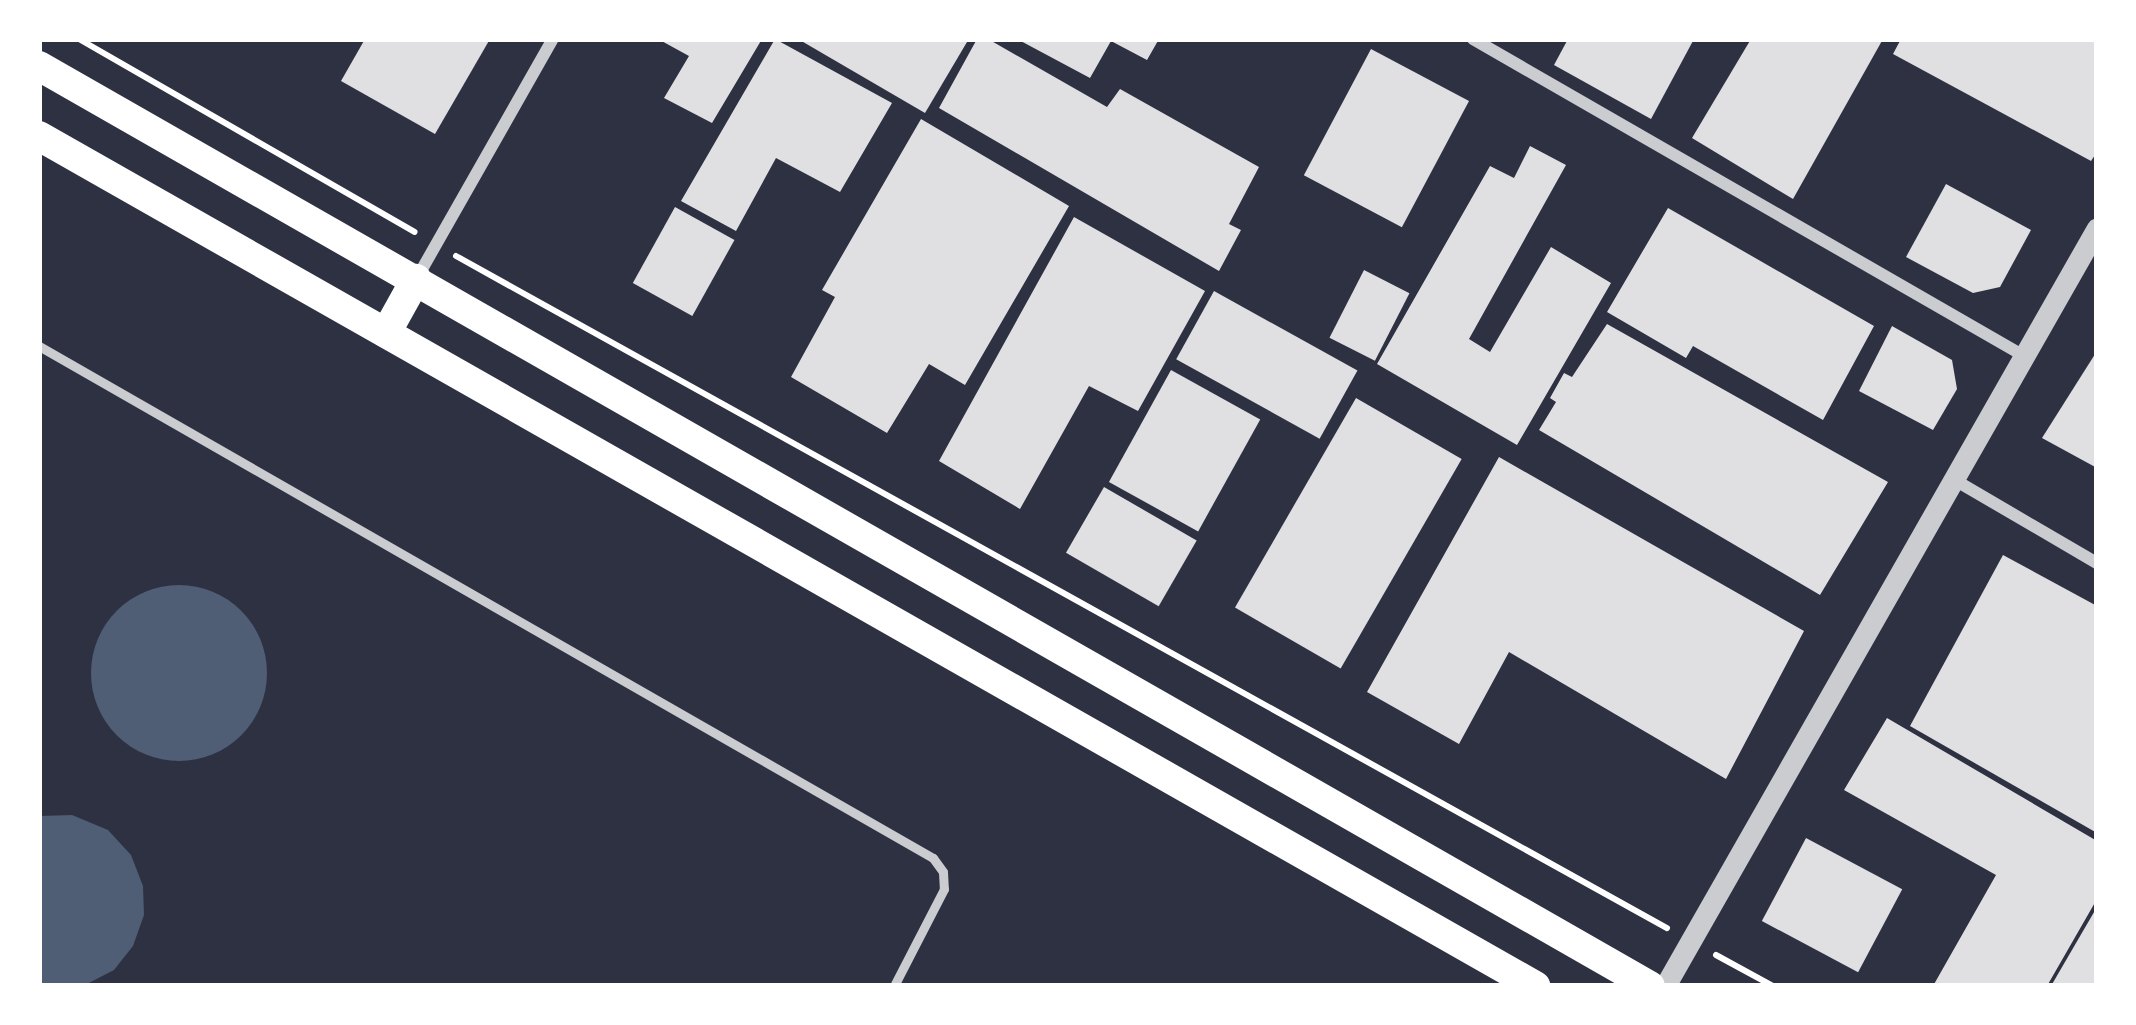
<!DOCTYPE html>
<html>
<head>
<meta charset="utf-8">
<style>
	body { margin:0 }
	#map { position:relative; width:2136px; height:1025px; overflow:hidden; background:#2d3142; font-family:"Crimson Pro",serif }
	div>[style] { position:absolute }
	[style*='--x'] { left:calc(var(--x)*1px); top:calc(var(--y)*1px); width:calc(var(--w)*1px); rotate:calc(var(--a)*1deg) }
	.water>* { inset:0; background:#4f5d75 }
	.round { border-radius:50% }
	.building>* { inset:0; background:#e0e0e3; transform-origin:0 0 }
	.path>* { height:6px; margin:-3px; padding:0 3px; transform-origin:3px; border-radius:3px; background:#fff }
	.service>* { height:9px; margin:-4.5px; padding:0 4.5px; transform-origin:4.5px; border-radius:4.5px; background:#caccd0 }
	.minor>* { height:12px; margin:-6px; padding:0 6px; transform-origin:6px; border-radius:6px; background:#caccd0 }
	.tertiary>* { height:21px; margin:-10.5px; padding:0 10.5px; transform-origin:10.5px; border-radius:10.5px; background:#caccd0 }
	.primary>* { height:30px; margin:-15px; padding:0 15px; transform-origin:15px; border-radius:15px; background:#fff }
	span { translate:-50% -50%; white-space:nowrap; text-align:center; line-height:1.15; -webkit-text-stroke:10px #fff; paint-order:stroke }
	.frame { position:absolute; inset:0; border:42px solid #fff; pointer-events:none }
</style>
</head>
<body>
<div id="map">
	<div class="water">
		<i class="round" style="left:91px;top:585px;width:176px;height:176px"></i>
		<i style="clip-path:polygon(72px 815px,108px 830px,131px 855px,143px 886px,144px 915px,133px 946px,114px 970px,83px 986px,39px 986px,39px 816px)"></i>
	</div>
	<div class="building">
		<i style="clip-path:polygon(365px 39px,490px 39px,435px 134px,341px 81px)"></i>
		<i style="clip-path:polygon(658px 39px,762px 39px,712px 123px,664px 98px,689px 56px)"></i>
		<i style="clip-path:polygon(775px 39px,892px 103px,840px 192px,776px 158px,736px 231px,681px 201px)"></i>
		<i style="clip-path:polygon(798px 39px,961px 39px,967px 42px,925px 113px)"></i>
		<i style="clip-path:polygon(977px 39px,988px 39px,1107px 107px,1120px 89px,1259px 167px,1229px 224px,1241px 230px,1219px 271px,939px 108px)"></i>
		<i style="clip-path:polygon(1017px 39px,1159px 39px,1147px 60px,1111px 41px,1090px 78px)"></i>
		<i style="clip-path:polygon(1568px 39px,1694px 39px,1651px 119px,1554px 65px)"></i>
		<i style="clip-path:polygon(1751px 39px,1883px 39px,1793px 199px,1692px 138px)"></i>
		<i style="clip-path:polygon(1901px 39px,2097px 39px,2097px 152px,2091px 161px,1893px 54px)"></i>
		<i style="left:1371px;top:49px;width:111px;height:143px;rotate:28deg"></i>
		<i style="clip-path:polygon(921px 119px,1069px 206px,965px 385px,929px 364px,887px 433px,791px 377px,835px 297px,822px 290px)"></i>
		<i style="clip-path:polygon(1530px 146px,1566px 165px,1469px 339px,1490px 352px,1551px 247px,1611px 283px,1517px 445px,1377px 364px,1490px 166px,1514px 178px)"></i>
		<i style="clip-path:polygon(1946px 184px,2031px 230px,2000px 287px,1973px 293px,1906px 257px)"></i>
		<i style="left:675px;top:207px;width:68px;height:87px;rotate:29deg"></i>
		<i style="clip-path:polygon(1668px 208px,1874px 326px,1823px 420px,1693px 346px,1686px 358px,1607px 312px)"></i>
		<i style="clip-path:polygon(1074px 217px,1205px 291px,1138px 411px,1089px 386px,1020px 509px,939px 461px)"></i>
		<i style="left:1364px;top:270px;width:51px;height:76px;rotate:27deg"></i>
		<i style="left:1214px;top:291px;width:164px;height:78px;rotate:29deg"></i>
		<i style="clip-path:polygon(1607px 324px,1888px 482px,1820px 595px,1539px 430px,1556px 402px,1550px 398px,1564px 373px,1572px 377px)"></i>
		<i style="clip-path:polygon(1892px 326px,1952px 360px,1957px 389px,1933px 430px,1859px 391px)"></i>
		<i style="clip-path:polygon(2097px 351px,2097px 468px,2042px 438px)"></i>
		<i style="left:1171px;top:370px;width:102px;height:128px;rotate:29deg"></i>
		<i style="left:1356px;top:398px;width:122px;height:242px;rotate:30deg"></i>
		<i style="clip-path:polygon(1499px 457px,1804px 631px,1726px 779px,1509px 652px,1459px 744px,1367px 692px)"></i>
		<i style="left:1104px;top:487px;width:107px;height:76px;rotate:30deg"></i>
		<i style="clip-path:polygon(2003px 555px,2097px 606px,2097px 833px,1910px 726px)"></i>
		<i style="clip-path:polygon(1887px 718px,2097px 841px,2097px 899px,2047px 986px,1933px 986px,1996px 875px,1844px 790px)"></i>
		<i style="left:1806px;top:838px;width:109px;height:94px;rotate:28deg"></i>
		<i style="clip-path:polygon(2097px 907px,2097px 986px,2051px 986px)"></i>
	</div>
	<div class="path">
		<i style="--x:79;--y:39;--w:387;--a:29.9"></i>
		<i style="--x:456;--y:256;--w:1385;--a:29.03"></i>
		<i style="--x:1716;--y:955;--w:65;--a:28.5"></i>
	</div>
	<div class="service">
		<i style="--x:39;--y:346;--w:1030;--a:29.8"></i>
		<i style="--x:933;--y:858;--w:17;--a:54"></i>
		<i style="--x:943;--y:872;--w:17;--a:87"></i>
		<i style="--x:944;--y:889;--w:109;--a:117.3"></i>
	</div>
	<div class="minor">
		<i style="--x:1473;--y:39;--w:636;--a:29.91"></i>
		<i style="--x:417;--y:278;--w:275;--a:-60.4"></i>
		<i style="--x:1953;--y:479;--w:167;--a:30.3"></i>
	</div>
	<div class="tertiary">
		<i style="--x:1665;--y:986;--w:872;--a:-60.32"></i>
	</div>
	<div class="primary">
		<i style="--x:39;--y:66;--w:1855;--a:29.73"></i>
		<i style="--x:39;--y:136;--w:1721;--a:29.6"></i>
		<i style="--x:386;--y:333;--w:62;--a:-60.9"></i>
	</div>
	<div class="frame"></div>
</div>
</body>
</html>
